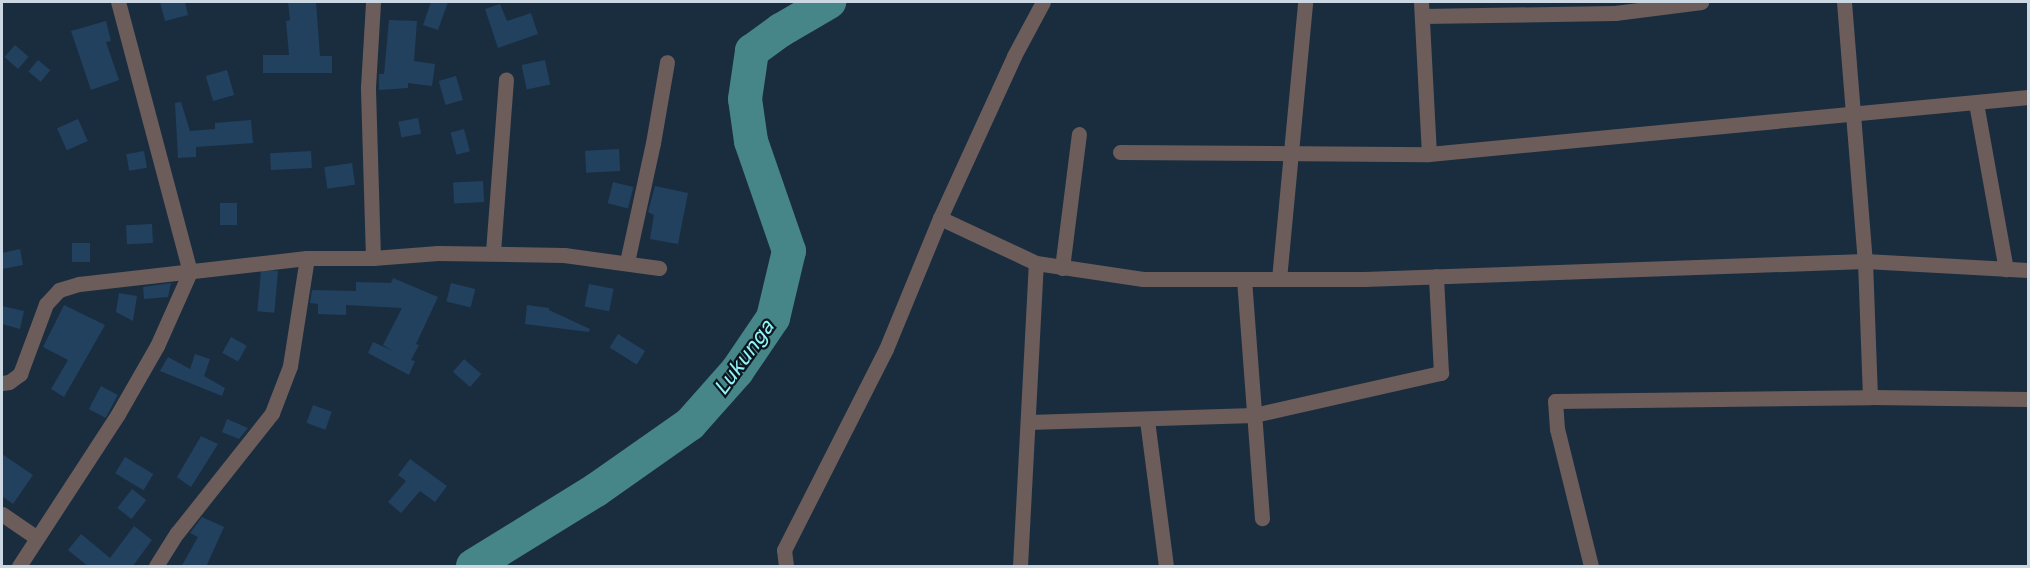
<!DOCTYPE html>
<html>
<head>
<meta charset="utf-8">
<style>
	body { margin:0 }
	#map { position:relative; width:2030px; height:568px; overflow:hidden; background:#1a2d3f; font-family:"Golos Text",sans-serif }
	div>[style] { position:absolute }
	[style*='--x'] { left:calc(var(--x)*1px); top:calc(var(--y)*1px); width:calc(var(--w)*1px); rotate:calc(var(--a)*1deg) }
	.river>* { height:34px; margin:-17px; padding:0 17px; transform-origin:17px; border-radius:17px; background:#468588 }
	.building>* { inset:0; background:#21415f; transform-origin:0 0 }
	.minor>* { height:15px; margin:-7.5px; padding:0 7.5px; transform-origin:7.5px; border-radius:7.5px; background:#6c5d5b }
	span { translate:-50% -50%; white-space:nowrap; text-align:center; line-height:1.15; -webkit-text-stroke:4.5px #0c151d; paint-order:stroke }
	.water-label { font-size:21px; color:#91f6fa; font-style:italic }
	.frame { position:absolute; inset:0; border:3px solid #cbd7e3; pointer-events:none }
</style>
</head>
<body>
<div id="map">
	<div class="river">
		<i style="--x:473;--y:566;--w:145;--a:-31.7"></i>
		<i style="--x:596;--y:490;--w:115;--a:-35.1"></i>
		<i style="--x:690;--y:424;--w:71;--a:-48.4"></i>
		<i style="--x:737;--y:371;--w:64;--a:-55.8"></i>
		<i style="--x:773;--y:318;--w:69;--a:-76.6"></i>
		<i style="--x:789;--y:251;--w:116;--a:-109.1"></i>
		<i style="--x:751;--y:141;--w:42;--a:-98.1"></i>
		<i style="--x:745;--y:99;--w:49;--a:-81.7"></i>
		<i style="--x:752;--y:51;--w:36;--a:-36"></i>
		<i style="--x:781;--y:30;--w:56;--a:-30.3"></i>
	</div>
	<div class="building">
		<i style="clip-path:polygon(160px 2px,185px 2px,188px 15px,165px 21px)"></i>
		<i style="clip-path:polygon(288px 2px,316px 2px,320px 56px,332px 56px,332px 73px,263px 73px,263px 55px,289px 55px,286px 21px,290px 20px)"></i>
		<i style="clip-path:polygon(431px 2px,448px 2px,438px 30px,423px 25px)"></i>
		<i style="clip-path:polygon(500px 4px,507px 21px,531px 13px,538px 34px,498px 48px,485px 9px)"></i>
		<i style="clip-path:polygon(389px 20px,417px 21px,414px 61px,435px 64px,432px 86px,408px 83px,408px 88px,379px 90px,379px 74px,384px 74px)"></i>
		<i style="clip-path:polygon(106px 21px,111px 41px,106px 42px,119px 80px,91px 90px,71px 31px)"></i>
		<i style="left:15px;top:45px;width:18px;height:16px;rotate:41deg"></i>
		<i style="left:38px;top:60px;width:16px;height:15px;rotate:40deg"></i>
		<i style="left:545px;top:60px;width:25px;height:24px;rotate:78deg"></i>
		<i style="left:227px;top:70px;width:26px;height:22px;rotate:74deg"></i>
		<i style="left:456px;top:76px;width:25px;height:18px;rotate:74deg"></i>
		<i style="clip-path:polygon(181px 102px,190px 131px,215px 129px,215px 123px,251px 120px,253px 143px,196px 147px,196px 157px,178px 158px,175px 103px)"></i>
		<i style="left:418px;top:118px;width:16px;height:20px;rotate:79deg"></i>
		<i style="left:78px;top:119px;width:24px;height:23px;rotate:66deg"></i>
		<i style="left:464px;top:129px;width:23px;height:14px;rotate:75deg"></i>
		<i style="left:619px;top:149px;width:22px;height:34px;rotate:87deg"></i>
		<i style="left:144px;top:151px;width:17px;height:18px;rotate:80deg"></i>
		<i style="left:311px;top:151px;width:17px;height:41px;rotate:87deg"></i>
		<i style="left:352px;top:163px;width:22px;height:28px;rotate:82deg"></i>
		<i style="left:483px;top:181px;width:21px;height:30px;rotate:87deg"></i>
		<i style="left:613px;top:182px;width:21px;height:22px;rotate:14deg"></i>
		<i style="clip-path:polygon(655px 186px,688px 193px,678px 244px,650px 239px,654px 215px,648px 212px)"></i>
		<i style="left:220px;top:203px;width:17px;height:22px"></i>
		<i style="left:152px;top:224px;width:19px;height:26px;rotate:87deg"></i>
		<i style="left:72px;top:243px;width:18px;height:19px"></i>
		<i style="clip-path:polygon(20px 249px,23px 265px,2px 269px,2px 253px)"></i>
		<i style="left:278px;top:271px;width:42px;height:17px;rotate:95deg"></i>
		<i style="clip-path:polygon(393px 278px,438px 297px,416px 344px,419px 345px,411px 360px,415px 361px,409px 375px,368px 353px,373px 342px,393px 351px,383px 345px,402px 308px,346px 305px,346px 315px,318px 314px,318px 304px,310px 303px,312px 290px,356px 291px,356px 282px,391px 283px)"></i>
		<i style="clip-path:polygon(171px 283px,168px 297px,144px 299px,143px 287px)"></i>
		<i style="left:451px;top:283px;width:25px;height:19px;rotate:14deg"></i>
		<i style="left:589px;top:284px;width:25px;height:23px;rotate:11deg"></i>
		<i style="clip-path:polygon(119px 293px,137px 296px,133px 321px,116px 312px)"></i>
		<i style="clip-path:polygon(64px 305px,105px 325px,64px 397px,51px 389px,68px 360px,43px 347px)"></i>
		<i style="clip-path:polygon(527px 305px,549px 308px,549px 310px,590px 329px,589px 332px,525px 324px)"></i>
		<i style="clip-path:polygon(2px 306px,24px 311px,20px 329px,2px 324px)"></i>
		<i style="left:618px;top:334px;width:32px;height:16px;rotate:32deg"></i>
		<i style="left:231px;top:337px;width:18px;height:18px;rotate:29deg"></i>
		<i style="clip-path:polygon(195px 354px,210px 359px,204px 376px,225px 388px,222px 396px,160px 371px,168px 357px,190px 369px)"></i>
		<i style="left:464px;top:359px;width:23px;height:17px;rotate:41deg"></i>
		<i style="left:101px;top:386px;width:19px;height:26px;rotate:28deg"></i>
		<i style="left:313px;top:405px;width:20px;height:19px;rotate:20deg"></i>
		<i style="clip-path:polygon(227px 419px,248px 428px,239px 439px,222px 432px)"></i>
		<i style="clip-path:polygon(201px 436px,218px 444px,191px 487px,177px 477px)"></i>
		<i style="clip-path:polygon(2px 454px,33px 475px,13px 504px,2px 496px)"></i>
		<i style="left:125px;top:457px;width:33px;height:19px;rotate:31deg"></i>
		<i style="clip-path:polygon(410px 459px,447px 486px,435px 502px,420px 491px,401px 513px,388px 502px,406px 481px,398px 475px)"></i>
		<i style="left:132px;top:489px;width:18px;height:24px;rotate:38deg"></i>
		<i style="clip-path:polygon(202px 517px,224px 527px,206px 567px,181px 567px,198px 537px,190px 533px)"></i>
		<i style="clip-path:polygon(134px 526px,152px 540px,132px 567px,89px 567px,68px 550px,81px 534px,110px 558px)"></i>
	</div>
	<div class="minor">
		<i style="--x:1421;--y:2;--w:152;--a:87"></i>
		<i style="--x:1844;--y:2;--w:260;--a:85.4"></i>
		<i style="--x:1865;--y:261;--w:136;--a:87.9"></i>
		<i style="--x:1422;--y:16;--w:193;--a:-0.9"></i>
		<i style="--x:1615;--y:13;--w:87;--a:-7.3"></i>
		<i style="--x:1976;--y:103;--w:169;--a:79.8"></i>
		<i style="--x:1120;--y:152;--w:309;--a:0.4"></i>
		<i style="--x:1429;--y:154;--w:602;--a:-5.44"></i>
		<i style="--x:940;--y:218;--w:106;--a:25.1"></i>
		<i style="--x:1036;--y:263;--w:108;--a:8.5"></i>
		<i style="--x:1143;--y:279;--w:221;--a:0"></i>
		<i style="--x:1364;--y:279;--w:501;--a:-2.06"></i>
		<i style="--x:1865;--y:261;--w:163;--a:3.2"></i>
		<i style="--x:493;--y:252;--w:173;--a:-85.7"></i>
		<i style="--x:373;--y:258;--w:171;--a:-91.7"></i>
		<i style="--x:368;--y:87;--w:85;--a:-86.6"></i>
		<i style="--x:627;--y:262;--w:122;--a:-77.7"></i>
		<i style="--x:653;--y:143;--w:82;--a:-80.2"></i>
		<i style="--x:1062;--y:268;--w:135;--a:-82.8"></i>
		<i style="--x:1244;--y:279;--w:240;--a:85.7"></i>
		<i style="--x:1279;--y:279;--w:278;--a:-84.6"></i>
		<i style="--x:2;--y:383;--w:7;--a:-8"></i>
		<i style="--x:9;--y:382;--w:14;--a:-36"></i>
		<i style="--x:20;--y:374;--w:75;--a:-69.6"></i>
		<i style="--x:46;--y:304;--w:19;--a:-47"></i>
		<i style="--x:59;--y:290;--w:21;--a:-17"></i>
		<i style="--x:79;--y:284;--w:229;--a:-6.5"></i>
		<i style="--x:307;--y:258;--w:66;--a:0"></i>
		<i style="--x:373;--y:258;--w:65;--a:-4.4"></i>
		<i style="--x:438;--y:253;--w:126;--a:0.9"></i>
		<i style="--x:564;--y:255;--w:96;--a:7.8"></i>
		<i style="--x:1147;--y:420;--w:147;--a:82.6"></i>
		<i style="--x:1028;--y:422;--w:226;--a:-1.8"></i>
		<i style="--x:1254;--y:415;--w:192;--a:-12.7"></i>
		<i style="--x:1441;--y:373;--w:97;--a:-93"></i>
		<i style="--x:2;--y:514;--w:42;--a:34.4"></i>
		<i style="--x:19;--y:566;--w:181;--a:-56.9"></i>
		<i style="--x:118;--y:414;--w:78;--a:-60.2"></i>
		<i style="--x:157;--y:346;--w:81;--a:-66"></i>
		<i style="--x:190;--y:272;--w:279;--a:-104.9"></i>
		<i style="--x:156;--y:566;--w:39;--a:-58"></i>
		<i style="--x:177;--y:533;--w:153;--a:-51.6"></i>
		<i style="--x:272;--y:413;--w:50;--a:-69"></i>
		<i style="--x:290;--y:366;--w:109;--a:-81.1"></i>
		<i style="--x:786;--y:566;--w:16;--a:-97"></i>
		<i style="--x:784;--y:550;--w:225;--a:-63.1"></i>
		<i style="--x:886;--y:349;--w:142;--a:-67.6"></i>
		<i style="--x:940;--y:218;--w:178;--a:-65.4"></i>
		<i style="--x:1014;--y:56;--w:61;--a:-61.8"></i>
		<i style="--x:1020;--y:566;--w:303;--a:-87"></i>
		<i style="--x:1591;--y:566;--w:141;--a:-103.9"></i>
		<i style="--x:1557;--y:429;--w:28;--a:-94"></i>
		<i style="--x:1555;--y:401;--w:315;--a:-0.7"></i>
		<i style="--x:1870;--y:397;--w:158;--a:0.7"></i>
	</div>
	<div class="water-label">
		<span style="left:743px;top:357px;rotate:-54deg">Lukunga</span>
	</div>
	<div class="frame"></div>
</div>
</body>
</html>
